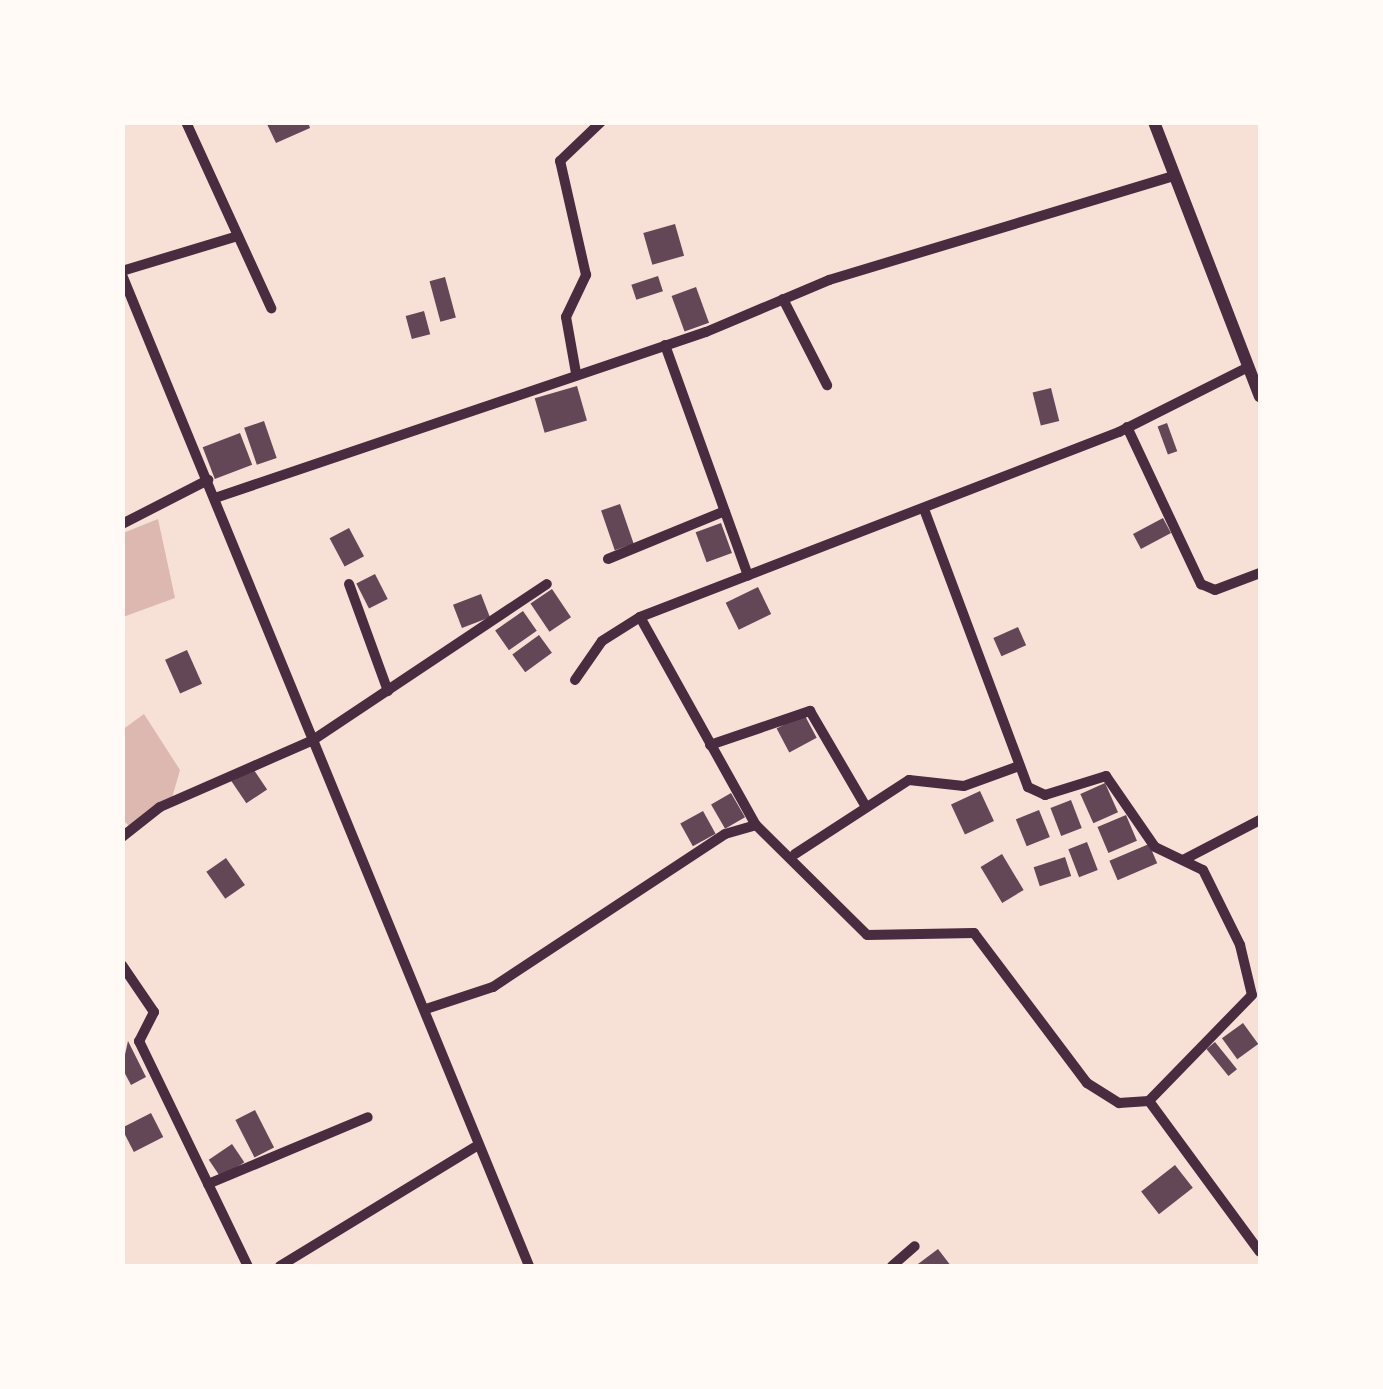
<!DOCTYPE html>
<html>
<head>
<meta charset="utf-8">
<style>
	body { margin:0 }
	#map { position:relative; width:1383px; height:1389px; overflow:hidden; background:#f7e1d7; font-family:Cabin,sans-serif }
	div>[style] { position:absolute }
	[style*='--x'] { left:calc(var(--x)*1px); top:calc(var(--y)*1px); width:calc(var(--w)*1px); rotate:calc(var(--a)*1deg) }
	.water>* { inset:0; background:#dcb8b0 }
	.building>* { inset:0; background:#644757; transform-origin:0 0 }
	.minor>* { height:10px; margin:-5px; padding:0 5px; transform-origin:5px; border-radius:5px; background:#4a2c40 }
	.tertiary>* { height:12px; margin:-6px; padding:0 6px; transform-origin:6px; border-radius:6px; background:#4a2c40 }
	span { translate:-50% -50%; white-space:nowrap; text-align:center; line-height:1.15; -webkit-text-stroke:8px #fffaf5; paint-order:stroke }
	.frame { position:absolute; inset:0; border:125px solid #fffaf5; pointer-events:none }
</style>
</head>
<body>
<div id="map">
	<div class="water">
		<i style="clip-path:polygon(158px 519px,175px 598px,123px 617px,123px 533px)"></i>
		<i style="clip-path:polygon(144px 714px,180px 770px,170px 805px,131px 828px,123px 820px,122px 730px)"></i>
	</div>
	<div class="building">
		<i style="clip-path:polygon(266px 122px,308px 122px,310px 128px,276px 143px)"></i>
		<i style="left:675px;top:224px;width:33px;height:33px;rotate:74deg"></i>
		<i style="left:658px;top:276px;width:16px;height:28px;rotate:72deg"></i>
		<i style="left:445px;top:277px;width:42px;height:16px;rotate:75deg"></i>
		<i style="left:696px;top:287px;width:38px;height:26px;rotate:70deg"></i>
		<i style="left:424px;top:311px;width:24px;height:19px;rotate:75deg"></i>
		<i style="left:577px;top:386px;width:36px;height:44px;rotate:74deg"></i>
		<i style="left:1051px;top:388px;width:34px;height:19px;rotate:76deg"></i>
		<i style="left:264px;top:421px;width:39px;height:21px;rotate:71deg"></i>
		<i style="left:1167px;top:423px;width:30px;height:10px;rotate:70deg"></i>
		<i style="left:240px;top:433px;width:34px;height:40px;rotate:69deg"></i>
		<i style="left:620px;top:504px;width:42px;height:20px;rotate:71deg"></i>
		<i style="left:1163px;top:518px;width:17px;height:34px;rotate:62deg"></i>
		<i style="left:721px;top:523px;width:32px;height:27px;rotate:70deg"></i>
		<i style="left:349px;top:528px;width:32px;height:22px;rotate:62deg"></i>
		<i style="left:375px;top:574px;width:28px;height:21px;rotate:63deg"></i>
		<i style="left:758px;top:587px;width:30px;height:36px;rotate:64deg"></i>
		<i style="left:552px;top:589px;width:34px;height:26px;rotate:56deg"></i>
		<i style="left:481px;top:594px;width:25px;height:30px;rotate:69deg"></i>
		<i style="left:523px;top:611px;width:24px;height:34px;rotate:55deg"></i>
		<i style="left:1018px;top:627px;width:20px;height:27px;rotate:66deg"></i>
		<i style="left:539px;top:635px;width:22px;height:33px;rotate:54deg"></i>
		<i style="left:187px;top:650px;width:37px;height:24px;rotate:66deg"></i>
		<i style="left:804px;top:714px;width:27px;height:31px;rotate:62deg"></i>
		<i style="left:252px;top:767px;width:27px;height:25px;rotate:56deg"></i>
		<i style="left:1105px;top:783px;width:32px;height:27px;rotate:66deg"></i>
		<i style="left:980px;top:791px;width:33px;height:32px;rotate:65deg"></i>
		<i style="left:731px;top:793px;width:28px;height:23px;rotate:60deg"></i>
		<i style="left:1071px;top:800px;width:30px;height:22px;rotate:69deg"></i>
		<i style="left:1039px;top:810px;width:29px;height:25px;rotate:68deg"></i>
		<i style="left:703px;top:811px;width:26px;height:26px;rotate:61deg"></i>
		<i style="left:1126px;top:815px;width:28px;height:31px;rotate:67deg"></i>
		<i style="left:1087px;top:842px;width:30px;height:20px;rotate:69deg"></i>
		<i style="left:1149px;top:844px;width:21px;height:43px;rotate:67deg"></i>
		<i style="left:1002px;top:854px;width:42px;height:25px;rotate:59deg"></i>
		<i style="left:1065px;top:857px;width:20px;height:33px;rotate:72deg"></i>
		<i style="left:226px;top:858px;width:33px;height:24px;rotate:55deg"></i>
		<i style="left:1243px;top:1023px;width:26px;height:26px;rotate:54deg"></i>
		<i style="clip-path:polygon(128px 1041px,146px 1077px,131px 1085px,122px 1068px)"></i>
		<i style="left:1215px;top:1042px;width:35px;height:11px;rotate:51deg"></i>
		<i style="left:255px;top:1110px;width:42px;height:22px;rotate:63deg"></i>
		<i style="left:151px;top:1113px;width:27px;height:33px;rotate:63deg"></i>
		<i style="left:232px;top:1144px;width:22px;height:28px;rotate:56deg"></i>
		<i style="left:1175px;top:1165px;width:29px;height:43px;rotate:52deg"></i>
		<i style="clip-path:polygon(938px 1249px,951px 1266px,919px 1266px,918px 1264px)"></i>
	</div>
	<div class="minor">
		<i style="--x:186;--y:122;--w:205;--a:65.4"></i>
		<i style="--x:122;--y:271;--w:121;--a:-16.8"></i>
		<i style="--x:122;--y:275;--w:1071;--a:67.67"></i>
		<i style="--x:783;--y:299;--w:97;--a:62.9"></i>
		<i style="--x:665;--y:345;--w:245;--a:70.2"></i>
		<i style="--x:576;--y:373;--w:57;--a:-100.1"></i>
		<i style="--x:566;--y:317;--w:47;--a:-64.5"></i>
		<i style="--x:586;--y:275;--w:117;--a:-102.8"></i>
		<i style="--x:560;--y:161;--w:57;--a:-43.6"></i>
		<i style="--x:1127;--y:427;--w:174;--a:64.8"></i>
		<i style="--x:1201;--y:584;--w:15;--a:23"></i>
		<i style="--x:1215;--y:590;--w:48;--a:-20.7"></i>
		<i style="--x:215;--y:498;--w:518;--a:-18.68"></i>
		<i style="--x:706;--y:332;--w:134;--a:-22.9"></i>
		<i style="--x:829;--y:280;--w:356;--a:-16.8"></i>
		<i style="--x:924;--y:509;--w:297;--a:69.5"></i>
		<i style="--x:1028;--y:787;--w:19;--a:25"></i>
		<i style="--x:1045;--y:795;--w:64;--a:-17.3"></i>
		<i style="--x:1106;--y:776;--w:86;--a:55.4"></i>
		<i style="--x:1155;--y:847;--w:53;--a:25.6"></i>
		<i style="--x:1203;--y:870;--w:84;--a:63.7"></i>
		<i style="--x:1240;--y:945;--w:51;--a:76.5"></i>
		<i style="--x:1252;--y:995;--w:148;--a:134.2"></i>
		<i style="--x:1149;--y:1101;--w:187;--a:53.7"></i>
		<i style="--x:122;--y:524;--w:97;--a:-27.1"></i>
		<i style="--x:608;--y:559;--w:126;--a:-22.3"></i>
		<i style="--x:349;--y:584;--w:114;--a:70"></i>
		<i style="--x:640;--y:617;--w:238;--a:60.9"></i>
		<i style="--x:575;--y:680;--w:47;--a:-55.3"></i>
		<i style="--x:602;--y:641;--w:45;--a:-32.3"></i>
		<i style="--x:640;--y:617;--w:513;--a:-21.12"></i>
		<i style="--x:1119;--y:432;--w:140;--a:-26.7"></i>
		<i style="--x:710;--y:745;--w:106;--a:-18.8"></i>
		<i style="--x:810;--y:711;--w:109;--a:59.7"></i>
		<i style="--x:122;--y:837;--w:48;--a:-38.3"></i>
		<i style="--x:160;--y:807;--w:167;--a:-23.6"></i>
		<i style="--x:313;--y:740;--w:281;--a:-33.7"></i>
		<i style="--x:795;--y:854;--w:136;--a:-33"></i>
		<i style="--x:909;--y:780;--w:55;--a:6.2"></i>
		<i style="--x:964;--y:786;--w:59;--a:-20"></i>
		<i style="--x:1185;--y:859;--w:85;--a:-27.5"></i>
		<i style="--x:122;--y:965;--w:57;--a:55.8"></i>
		<i style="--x:154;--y:1012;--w:33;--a:117"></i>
		<i style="--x:139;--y:1041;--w:250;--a:64.2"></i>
		<i style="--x:426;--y:1009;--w:71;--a:-18.2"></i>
		<i style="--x:493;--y:987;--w:278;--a:-33.4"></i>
		<i style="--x:725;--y:834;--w:32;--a:-16"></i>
		<i style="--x:756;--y:825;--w:156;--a:44.7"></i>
		<i style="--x:867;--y:935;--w:107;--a:-1.1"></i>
		<i style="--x:974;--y:933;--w:188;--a:53"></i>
		<i style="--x:1087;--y:1083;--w:38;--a:32"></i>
		<i style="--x:1119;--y:1103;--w:30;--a:-4"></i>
		<i style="--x:208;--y:1184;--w:173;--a:-22.7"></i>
		<i style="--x:280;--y:1266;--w:228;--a:-31.4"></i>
		<i style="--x:892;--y:1266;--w:30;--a:-41"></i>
	</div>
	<div class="tertiary">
		<i style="--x:1154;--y:122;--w:294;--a:68.9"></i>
	</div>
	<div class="frame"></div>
</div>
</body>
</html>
